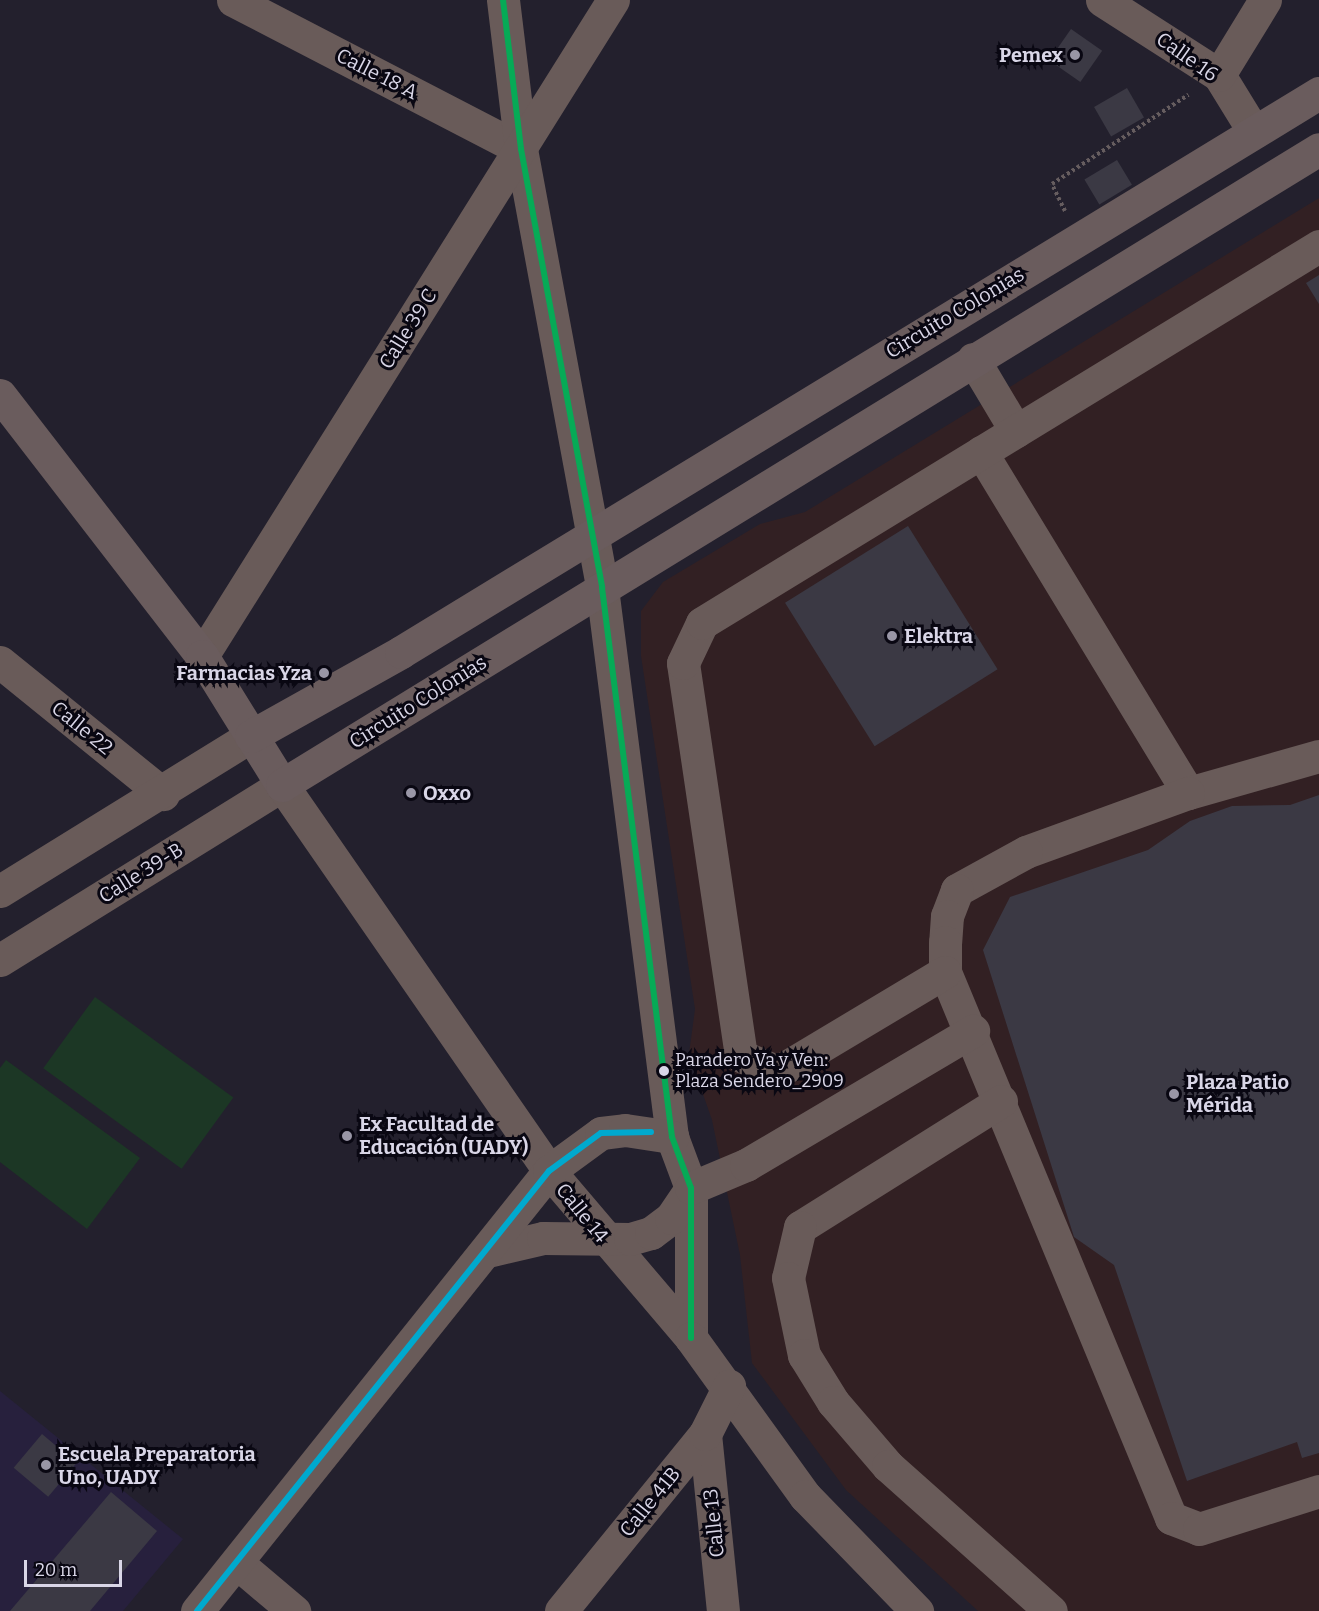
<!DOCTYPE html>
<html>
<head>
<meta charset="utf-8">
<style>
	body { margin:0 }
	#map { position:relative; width:1319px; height:1611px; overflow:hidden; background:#23202d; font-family:Bitter,serif }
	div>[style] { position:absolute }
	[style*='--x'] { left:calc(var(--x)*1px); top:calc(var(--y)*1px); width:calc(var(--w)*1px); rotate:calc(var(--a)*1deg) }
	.commercial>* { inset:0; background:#322023 }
	.built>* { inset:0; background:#27203d }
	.green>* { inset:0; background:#1c3725; transform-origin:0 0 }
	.building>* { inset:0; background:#3b3944; transform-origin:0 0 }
	.path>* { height:4px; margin-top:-2px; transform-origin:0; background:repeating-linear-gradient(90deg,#665d5f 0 3px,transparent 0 6px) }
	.minor>* { height:33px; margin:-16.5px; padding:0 16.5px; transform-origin:16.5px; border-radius:16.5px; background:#695b59 }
	.major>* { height:33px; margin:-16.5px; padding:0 16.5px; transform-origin:16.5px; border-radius:16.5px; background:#6a5c5d }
	.bus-1>* { height:6px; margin:-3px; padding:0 3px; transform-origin:3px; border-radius:3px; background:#06aa56 }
	.bus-2>* { height:6px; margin:-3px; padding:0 3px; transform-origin:3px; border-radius:3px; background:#00a9ce }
	.dots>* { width:16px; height:16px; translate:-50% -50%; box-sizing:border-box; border:3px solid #090712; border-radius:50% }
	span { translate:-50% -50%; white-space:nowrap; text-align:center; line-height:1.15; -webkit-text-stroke:6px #090712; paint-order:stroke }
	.bus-label { font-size:18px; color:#d9d6e7 }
	.left { translate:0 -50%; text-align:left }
	.poi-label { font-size:20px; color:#d9d6e7; font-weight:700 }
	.right { translate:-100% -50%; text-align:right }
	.street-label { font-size:20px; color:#d9d6e7 }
	.scale { position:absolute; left:24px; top:1560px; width:98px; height:27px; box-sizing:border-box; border:3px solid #d9d6e7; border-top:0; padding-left:8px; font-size:18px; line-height:21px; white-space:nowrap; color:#d9d6e7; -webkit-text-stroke:4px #090712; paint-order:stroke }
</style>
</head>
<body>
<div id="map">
	<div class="commercial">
		<i style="clip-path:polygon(1319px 198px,1319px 1611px,978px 1611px,846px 1490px,752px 1363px,740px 1255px,712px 1120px,689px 1054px,695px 1009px,641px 656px,641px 611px,663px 582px,760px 524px,805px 512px)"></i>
	</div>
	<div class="built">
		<i style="clip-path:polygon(0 1391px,183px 1539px,123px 1611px,0 1611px)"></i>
	</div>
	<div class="green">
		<i style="left:95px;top:997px;width:171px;height:88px;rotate:36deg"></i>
		<i style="clip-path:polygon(6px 1060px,140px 1158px,87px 1229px,0 1162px,0 1068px)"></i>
	</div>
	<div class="building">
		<i style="left:1071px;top:29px;width:38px;height:38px;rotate:35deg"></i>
		<i style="left:1127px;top:88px;width:34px;height:38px;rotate:60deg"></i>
		<i style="left:1117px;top:160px;width:29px;height:38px;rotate:59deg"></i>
		<i style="clip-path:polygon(1319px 275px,1319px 304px,1306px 283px)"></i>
		<i style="left:908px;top:526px;width:169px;height:145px;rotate:58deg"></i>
		<i style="clip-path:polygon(1319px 795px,1319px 1453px,1302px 1458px,1297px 1442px,1187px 1481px,1114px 1265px,1074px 1237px,983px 950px,1010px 897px,1148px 850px,1190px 821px,1232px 806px,1290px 805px)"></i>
		<i style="left:42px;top:1434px;width:45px;height:44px;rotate:40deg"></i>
		<i style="clip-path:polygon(111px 1492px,157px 1531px,90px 1611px,10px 1611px)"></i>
	</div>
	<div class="path">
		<i style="--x:1065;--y:211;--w:30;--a:-116"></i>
		<i style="--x:1052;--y:184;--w:163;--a:-33.2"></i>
	</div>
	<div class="minor">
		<i style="--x:233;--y:0;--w:324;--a:27.4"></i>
		<i style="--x:503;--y:0;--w:150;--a:83.1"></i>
		<i style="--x:521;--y:149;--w:446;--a:79.5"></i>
		<i style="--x:602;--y:588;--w:553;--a:82.73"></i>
		<i style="--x:672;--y:1137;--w:54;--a:69.6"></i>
		<i style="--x:691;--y:1188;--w:150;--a:90"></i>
		<i style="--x:1102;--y:0;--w:139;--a:32.7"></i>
		<i style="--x:1219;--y:75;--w:67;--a:58.4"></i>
		<i style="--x:1219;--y:75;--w:88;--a:-58.5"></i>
		<i style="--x:973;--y:359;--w:84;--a:59.2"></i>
		<i style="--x:981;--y:452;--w:399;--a:58.7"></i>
		<i style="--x:202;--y:656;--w:774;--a:-57.93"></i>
		<i style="--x:0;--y:662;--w:210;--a:39"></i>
		<i style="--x:1319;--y:756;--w:136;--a:164.2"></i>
		<i style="--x:1188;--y:793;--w:172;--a:160"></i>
		<i style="--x:1026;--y:852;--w:79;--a:151.2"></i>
		<i style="--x:957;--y:890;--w:28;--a:111"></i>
		<i style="--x:947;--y:916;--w:26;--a:94"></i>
		<i style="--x:945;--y:942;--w:30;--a:90"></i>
		<i style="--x:945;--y:972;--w:591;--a:67.51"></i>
		<i style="--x:1171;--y:1518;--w:30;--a:21"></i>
		<i style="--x:1199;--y:1529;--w:126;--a:-17.6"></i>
		<i style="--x:0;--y:891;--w:295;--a:-31.7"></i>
		<i style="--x:0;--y:960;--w:332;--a:-31.8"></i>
		<i style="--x:282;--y:785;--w:469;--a:55.3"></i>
		<i style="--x:549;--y:1171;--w:219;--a:49.6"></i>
		<i style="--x:691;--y:1338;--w:195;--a:54.2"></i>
		<i style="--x:805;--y:1496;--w:161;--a:45.8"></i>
		<i style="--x:945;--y:972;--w:195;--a:149.1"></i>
		<i style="--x:778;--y:1072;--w:40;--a:-156.6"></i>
		<i style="--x:741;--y:1056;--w:397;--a:-98.4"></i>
		<i style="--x:683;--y:663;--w:44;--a:-64.6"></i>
		<i style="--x:702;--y:623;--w:723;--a:-31.43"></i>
		<i style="--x:1001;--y:1101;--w:237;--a:147.9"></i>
		<i style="--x:800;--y:1227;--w:52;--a:103.2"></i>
		<i style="--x:788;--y:1278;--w:79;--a:78.3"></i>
		<i style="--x:804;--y:1355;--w:55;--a:58.3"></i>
		<i style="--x:833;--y:1402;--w:84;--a:49.3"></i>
		<i style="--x:888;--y:1466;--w:218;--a:41.7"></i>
		<i style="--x:488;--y:1251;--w:57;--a:-13.3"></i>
		<i style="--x:543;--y:1238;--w:87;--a:0.7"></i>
		<i style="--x:630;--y:1239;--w:22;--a:-16"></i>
		<i style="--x:651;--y:1233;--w:25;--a:-37"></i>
		<i style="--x:671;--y:1218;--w:36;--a:-56"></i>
		<i style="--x:691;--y:1188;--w:60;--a:-22.7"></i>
		<i style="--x:746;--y:1165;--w:264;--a:-30.6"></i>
		<i style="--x:705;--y:1434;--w:178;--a:84.2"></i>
		<i style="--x:237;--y:1563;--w:75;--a:40.1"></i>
		<i style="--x:197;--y:1611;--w:563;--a:-51.34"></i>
		<i style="--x:549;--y:1171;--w:64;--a:-36.2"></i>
		<i style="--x:601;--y:1133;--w:24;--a:-7"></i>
		<i style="--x:625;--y:1130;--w:48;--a:8.5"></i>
		<i style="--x:561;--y:1611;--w:228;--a:-50.9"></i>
		<i style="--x:705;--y:1434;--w:54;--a:-63.4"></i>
	</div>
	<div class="major">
		<i style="--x:0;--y:395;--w:330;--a:52.3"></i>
		<i style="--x:202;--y:656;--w:152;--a:58.2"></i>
		<i style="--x:282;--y:785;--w:1216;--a:-31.52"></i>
		<i style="--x:251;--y:736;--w:172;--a:-29.2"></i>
		<i style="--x:401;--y:652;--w:1075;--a:-31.34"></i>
	</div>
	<div class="bus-1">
		<i style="--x:503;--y:0;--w:150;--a:83.1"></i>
		<i style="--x:521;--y:149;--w:446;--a:79.5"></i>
		<i style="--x:602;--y:588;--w:553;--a:82.73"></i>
		<i style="--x:672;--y:1137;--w:54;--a:69.6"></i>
		<i style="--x:691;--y:1188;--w:150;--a:90"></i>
	</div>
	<div class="bus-2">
		<i style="--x:197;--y:1611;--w:563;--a:-51.34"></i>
		<i style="--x:549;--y:1171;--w:64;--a:-36.2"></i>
		<i style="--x:601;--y:1133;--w:50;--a:-1.1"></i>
	</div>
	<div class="dots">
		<i style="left:1075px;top:55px;background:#9996a6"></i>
		<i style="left:892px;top:636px;background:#9996a6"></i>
		<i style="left:324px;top:673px;background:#9996a6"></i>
		<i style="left:411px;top:793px;background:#9996a6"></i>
		<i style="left:664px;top:1071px;background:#d9d6e7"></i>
		<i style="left:1174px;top:1094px;background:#9996a6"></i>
		<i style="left:347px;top:1136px;background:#9996a6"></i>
		<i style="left:46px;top:1465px;background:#9996a6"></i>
	</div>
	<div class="bus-label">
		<span class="left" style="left:675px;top:1071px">Paradero Va y Ven:<br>Plaza Sendero_2909</span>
	</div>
	<div class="poi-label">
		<span class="right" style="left:1063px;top:55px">Pemex</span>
		<span class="left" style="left:904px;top:636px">Elektra</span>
		<span class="right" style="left:312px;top:673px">Farmacias Yza</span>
		<span class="left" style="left:423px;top:793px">Oxxo</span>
		<span class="left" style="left:1186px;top:1094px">Plaza Patio<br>Mérida</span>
		<span class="left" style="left:359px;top:1136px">Ex Facultad de<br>Educación (UADY)</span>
		<span class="left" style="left:58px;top:1466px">Escuela Preparatoria<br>Uno, UADY</span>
	</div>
	<div class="street-label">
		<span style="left:1187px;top:57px;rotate:35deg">Calle 16</span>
		<span style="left:377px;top:74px;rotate:27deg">Calle 18 A</span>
		<span style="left:955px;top:313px;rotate:-31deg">Circuito Colonias</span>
		<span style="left:408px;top:329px;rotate:-58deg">Calle 39 C</span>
		<span style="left:418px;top:702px;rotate:-32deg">Circuito Colonias</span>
		<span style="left:82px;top:728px;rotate:39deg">Calle 22</span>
		<span style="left:141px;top:873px;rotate:-32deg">Calle 39-B</span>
		<span style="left:582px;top:1213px;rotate:51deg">Calle 14</span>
		<span style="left:650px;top:1502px;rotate:-51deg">Calle 41B</span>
		<span style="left:714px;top:1523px;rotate:-96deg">Calle 13</span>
	</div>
	<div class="scale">20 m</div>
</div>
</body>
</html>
